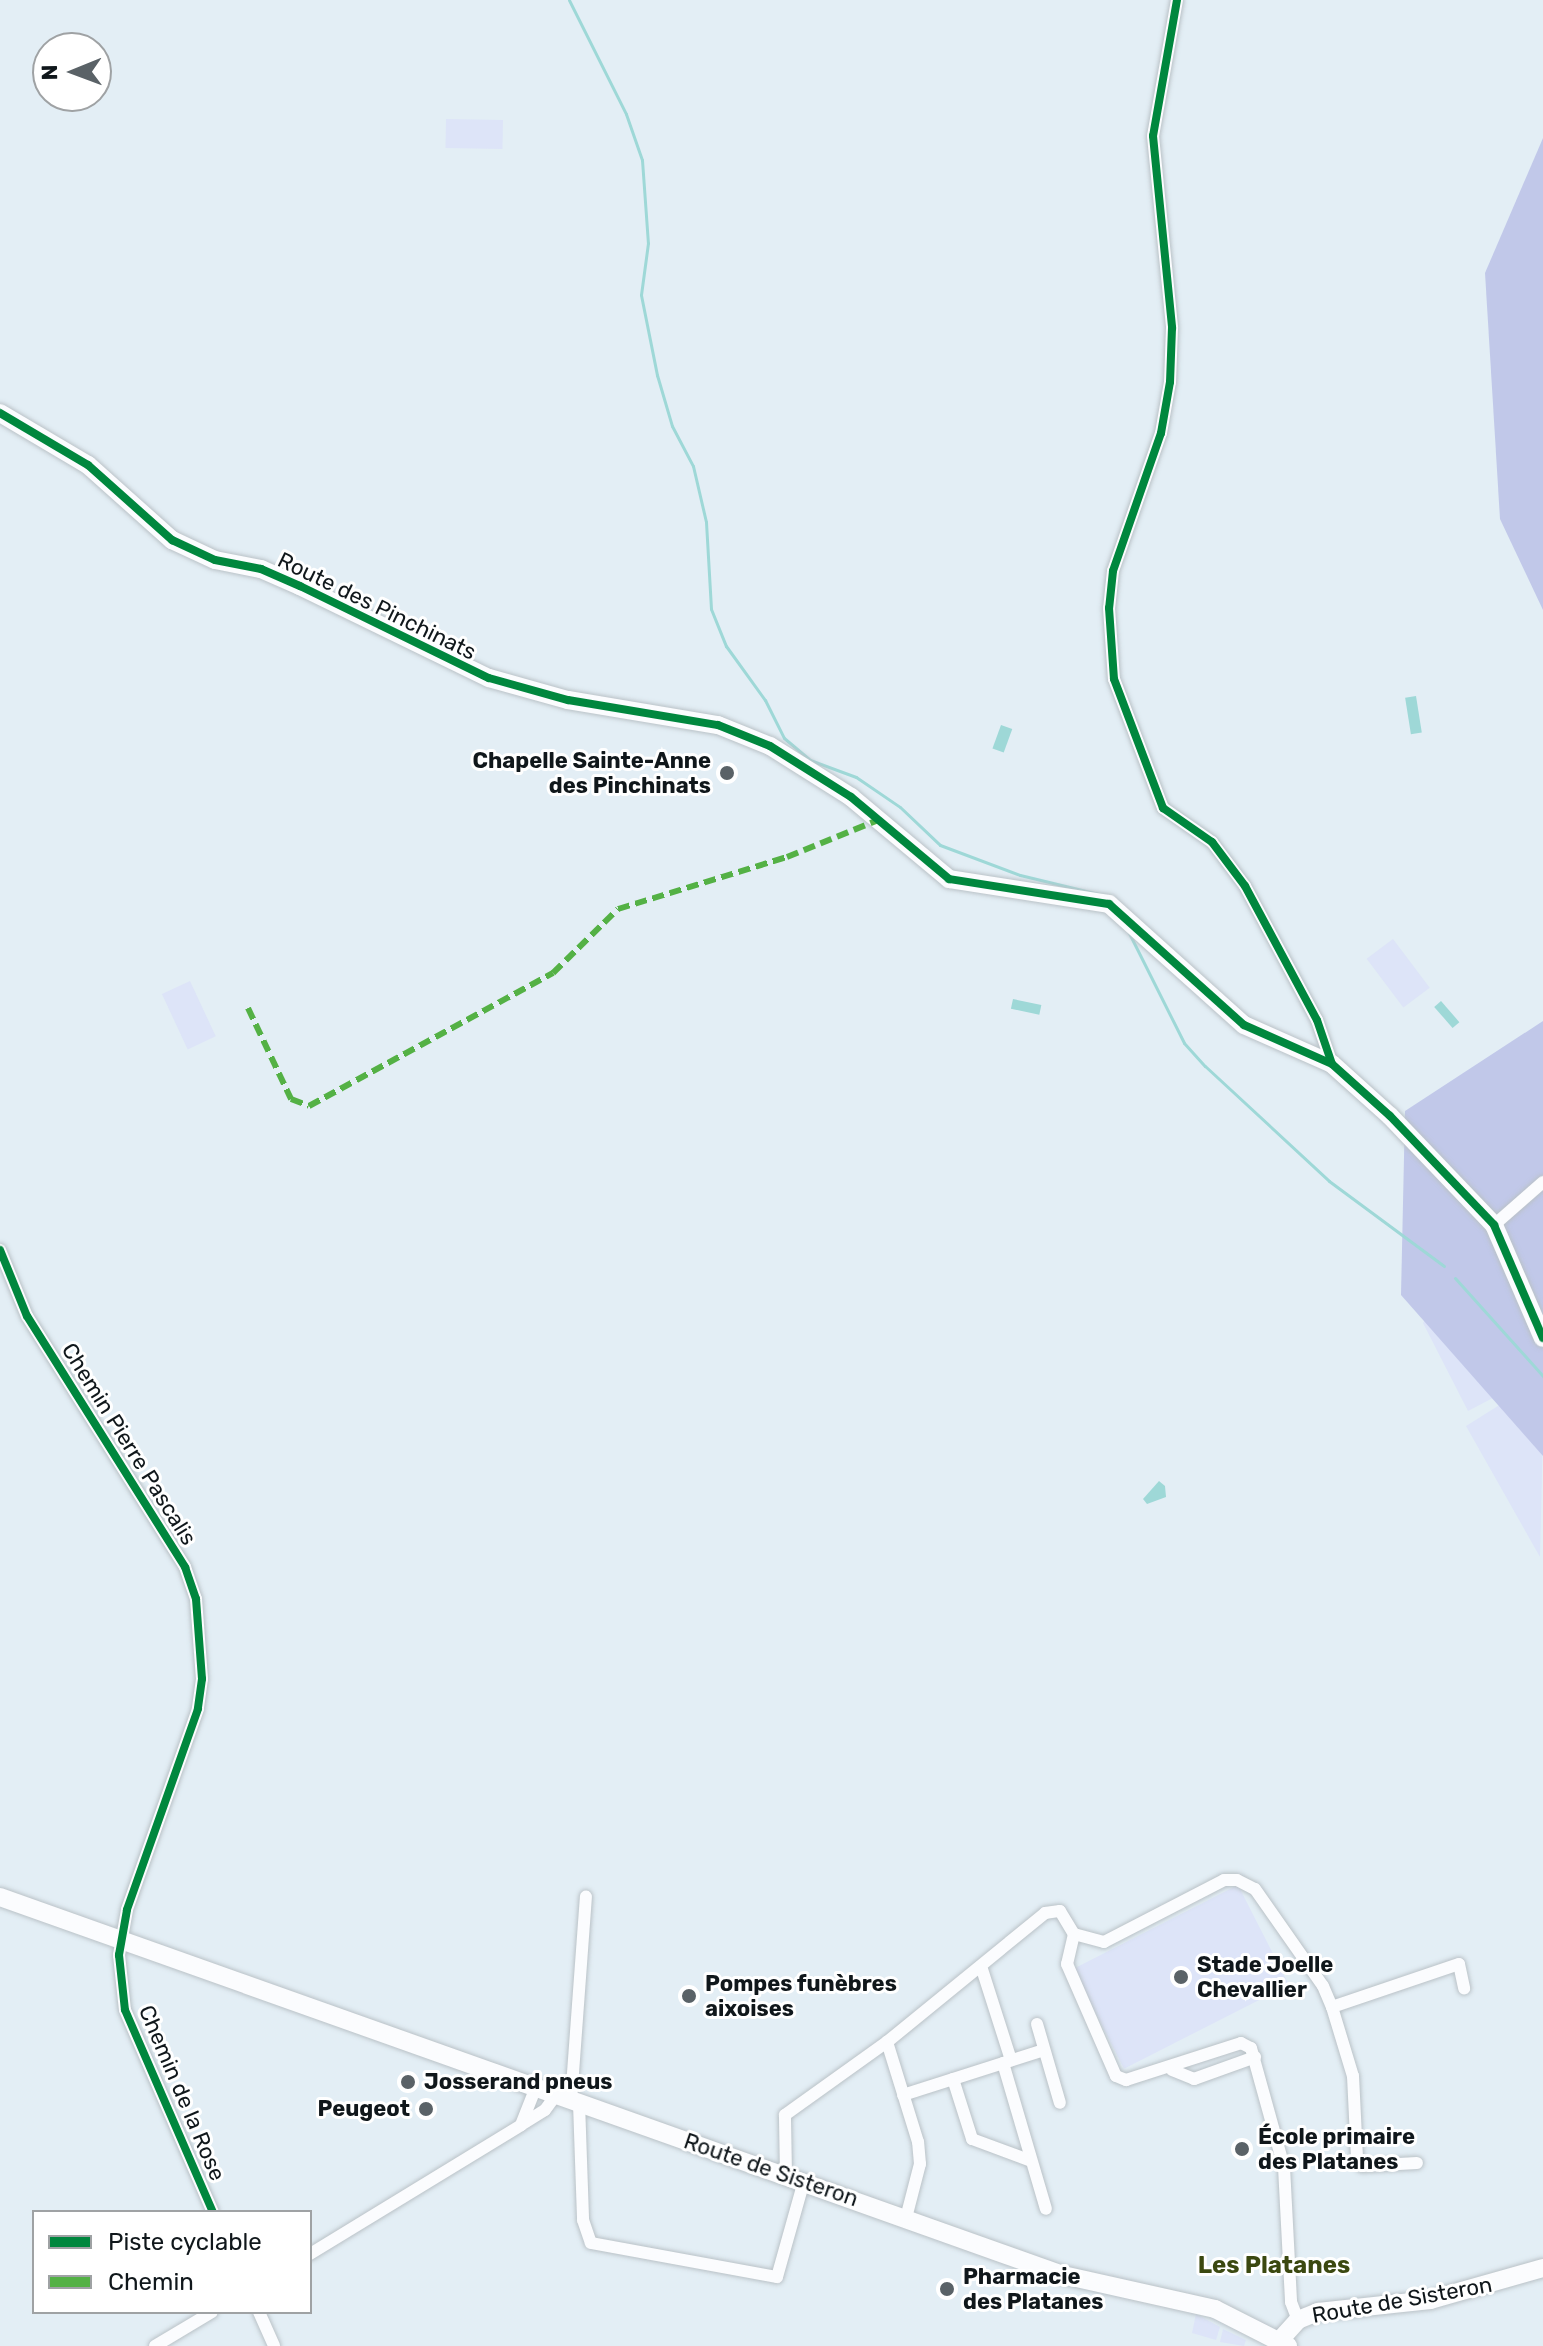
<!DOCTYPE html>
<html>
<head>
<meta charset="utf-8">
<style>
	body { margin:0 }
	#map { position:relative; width:1543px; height:2346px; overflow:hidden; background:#e3eef5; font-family:Rubik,sans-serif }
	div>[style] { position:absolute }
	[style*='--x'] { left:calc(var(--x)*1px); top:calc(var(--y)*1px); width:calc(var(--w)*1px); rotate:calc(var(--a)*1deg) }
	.green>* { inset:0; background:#dde4f8; transform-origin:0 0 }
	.forest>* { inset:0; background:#c1c8e9 }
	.water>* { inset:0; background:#9ed8d7; transform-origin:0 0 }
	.stream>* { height:3px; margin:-1.5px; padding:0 1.5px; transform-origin:1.5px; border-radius:1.5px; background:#9ed8d7 }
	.roads { filter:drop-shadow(0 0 2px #bac2c7) drop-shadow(0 0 2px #bac2c7) }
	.street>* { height:12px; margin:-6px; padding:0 6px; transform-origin:6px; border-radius:6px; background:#fbfcfe }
	.secondary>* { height:18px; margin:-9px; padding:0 9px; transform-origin:9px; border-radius:9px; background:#fbfcfe }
	.quiet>* { height:6px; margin-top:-3px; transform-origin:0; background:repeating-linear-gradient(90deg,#54b145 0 12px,transparent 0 18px) }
	.cycleway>* { height:8px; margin:-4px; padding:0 4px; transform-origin:4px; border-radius:4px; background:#00873e }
	.dots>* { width:22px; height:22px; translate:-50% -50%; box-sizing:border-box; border:4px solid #fff; border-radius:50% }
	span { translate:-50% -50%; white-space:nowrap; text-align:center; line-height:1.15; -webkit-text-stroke:6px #fff; paint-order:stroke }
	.street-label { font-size:22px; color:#10171b }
	.poi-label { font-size:22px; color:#10171b; font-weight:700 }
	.right { translate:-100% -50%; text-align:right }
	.left { translate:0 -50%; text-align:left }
	.neighbourhood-label { font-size:24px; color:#3b4810; font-weight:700 }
	.legend { position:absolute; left:32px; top:2210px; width:280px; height:104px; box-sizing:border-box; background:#fff; border:2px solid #9fa2a4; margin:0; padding:10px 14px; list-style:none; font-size:24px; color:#10171b }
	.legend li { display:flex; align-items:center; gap:16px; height:40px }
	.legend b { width:40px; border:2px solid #9fa2a4 }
	.north { position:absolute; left:32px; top:32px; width:80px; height:80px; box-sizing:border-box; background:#fff; border:2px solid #9fa2a4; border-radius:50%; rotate:269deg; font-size:22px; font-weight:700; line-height:32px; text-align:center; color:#10171b }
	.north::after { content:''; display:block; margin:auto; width:28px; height:36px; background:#5a6267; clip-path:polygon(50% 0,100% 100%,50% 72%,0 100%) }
</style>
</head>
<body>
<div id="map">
	<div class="green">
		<i style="left:446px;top:119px;width:57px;height:29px;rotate:1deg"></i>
		<i style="left:1393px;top:939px;width:61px;height:33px;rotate:53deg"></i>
		<i style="left:190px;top:981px;width:61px;height:31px;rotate:65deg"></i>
		<i style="clip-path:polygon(1430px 1312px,1510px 1389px,1468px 1411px,1423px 1323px)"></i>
		<i style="clip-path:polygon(1517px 1394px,1543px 1428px,1540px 1557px,1466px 1426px)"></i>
		<i style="left:1238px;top:1885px;width:112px;height:185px;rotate:63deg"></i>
		<i style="clip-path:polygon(1196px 2314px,1220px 2327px,1216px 2340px,1192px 2333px)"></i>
		<i style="clip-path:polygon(1223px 2329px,1246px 2340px,1244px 2346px,1220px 2342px)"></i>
	</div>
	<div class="forest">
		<i style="clip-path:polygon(1543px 138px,1543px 610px,1500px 519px,1485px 273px)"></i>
		<i style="clip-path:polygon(1543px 1021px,1543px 1456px,1401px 1295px,1405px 1111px)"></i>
	</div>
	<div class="water">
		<i style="left:1416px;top:696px;width:37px;height:11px;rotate:81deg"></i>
		<i style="left:1001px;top:725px;width:12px;height:25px;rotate:20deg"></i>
		<i style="left:1013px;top:999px;width:29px;height:10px;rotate:12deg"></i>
		<i style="left:1441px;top:1001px;width:28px;height:9px;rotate:49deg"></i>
		<i style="clip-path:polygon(1159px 1481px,1165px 1486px,1166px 1497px,1147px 1504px,1143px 1499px)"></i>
	</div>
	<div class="stream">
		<i style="--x:569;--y:0;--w:127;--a:63.4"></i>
		<i style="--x:626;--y:114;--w:49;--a:70.8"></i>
		<i style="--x:642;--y:160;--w:83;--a:85.9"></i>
		<i style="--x:648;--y:243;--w:52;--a:97.7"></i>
		<i style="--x:641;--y:295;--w:82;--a:78.7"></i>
		<i style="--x:657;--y:375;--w:53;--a:73.6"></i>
		<i style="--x:672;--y:426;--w:45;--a:62.3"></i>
		<i style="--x:693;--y:466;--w:57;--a:76.9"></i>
		<i style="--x:706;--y:522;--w:87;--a:86.7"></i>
		<i style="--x:711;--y:609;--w:40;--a:68"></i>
		<i style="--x:726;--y:646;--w:67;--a:54.2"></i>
		<i style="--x:765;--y:700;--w:42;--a:63.4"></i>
		<i style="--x:784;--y:738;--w:34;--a:40"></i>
		<i style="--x:810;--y:760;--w:49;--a:20.3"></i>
		<i style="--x:856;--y:777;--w:53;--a:34.3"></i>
		<i style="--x:900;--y:807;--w:55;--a:43.5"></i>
		<i style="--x:940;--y:845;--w:85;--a:20.6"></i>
		<i style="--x:1020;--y:875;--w:89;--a:13.7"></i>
		<i style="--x:1128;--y:931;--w:125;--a:63.4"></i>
		<i style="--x:1184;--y:1043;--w:31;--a:48"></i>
		<i style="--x:1205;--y:1066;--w:169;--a:42.8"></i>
		<i style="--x:1329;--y:1181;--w:143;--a:36.5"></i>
		<i style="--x:1455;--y:1278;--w:132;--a:48.1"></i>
	</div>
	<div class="roads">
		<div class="street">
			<i style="--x:1177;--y:0;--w:138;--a:100"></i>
			<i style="--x:1153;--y:136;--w:193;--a:84.3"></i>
			<i style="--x:1172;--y:328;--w:54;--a:92.1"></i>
			<i style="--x:1170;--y:382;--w:52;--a:100"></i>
			<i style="--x:1161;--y:433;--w:146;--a:109.2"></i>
			<i style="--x:1113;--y:571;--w:37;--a:96"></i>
			<i style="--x:1109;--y:608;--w:71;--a:86"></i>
			<i style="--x:1114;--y:679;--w:138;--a:69.2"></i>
			<i style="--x:1163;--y:808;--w:60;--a:34.8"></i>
			<i style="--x:1212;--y:842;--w:55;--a:53.1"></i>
			<i style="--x:1245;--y:886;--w:152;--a:61.8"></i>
			<i style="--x:1317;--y:1020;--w:46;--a:71.2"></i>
			<i style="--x:1494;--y:1225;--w:65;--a:-41.3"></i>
			<i style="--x:0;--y:1250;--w:71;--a:67.8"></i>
			<i style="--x:27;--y:1316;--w:297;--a:57.8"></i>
			<i style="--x:185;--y:1567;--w:34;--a:71"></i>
			<i style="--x:196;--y:1599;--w:80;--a:85.7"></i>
			<i style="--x:202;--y:1679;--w:30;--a:98"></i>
			<i style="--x:198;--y:1709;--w:213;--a:109.5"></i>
			<i style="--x:127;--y:1910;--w:46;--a:100.1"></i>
			<i style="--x:119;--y:1955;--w:55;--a:83.8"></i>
			<i style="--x:125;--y:2010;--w:220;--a:66.5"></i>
			<i style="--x:1074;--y:1934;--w:31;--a:15"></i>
			<i style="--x:1104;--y:1942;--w:135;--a:-27.3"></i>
			<i style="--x:1224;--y:1880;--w:13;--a:0"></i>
			<i style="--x:1237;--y:1880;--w:20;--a:27"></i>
			<i style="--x:1255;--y:1889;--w:118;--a:55"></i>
			<i style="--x:1323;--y:1986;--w:23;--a:67"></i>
			<i style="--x:1332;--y:2007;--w:134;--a:-18.7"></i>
			<i style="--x:1459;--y:1964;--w:25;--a:78"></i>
			<i style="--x:981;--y:1966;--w:99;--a:72.3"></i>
			<i style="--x:1332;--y:2007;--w:72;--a:73.1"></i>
			<i style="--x:1353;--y:2076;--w:82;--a:87.2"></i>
			<i style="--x:1357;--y:2158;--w:9;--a:58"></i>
			<i style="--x:1362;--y:2166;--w:55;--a:-3.1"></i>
			<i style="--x:1037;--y:2024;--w:82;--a:73.8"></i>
			<i style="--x:1003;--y:2063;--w:152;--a:73.6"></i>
			<i style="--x:1172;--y:2070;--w:24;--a:22"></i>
			<i style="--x:1194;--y:2079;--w:65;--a:-19.8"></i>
			<i style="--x:953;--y:2079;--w:63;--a:72.4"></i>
			<i style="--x:972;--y:2139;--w:63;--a:20.4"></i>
			<i style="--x:903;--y:2095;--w:148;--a:-17.7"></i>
			<i style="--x:571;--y:2100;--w:204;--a:-85.8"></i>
			<i style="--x:579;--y:2103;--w:117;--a:88"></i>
			<i style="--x:583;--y:2220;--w:24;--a:71"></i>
			<i style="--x:591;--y:2243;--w:189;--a:10.4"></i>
			<i style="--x:777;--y:2277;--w:100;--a:-74.3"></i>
			<i style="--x:521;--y:2125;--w:41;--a:-68.5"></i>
			<i style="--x:786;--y:2175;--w:60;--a:-91"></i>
			<i style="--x:785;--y:2115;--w:125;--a:-35.6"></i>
			<i style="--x:906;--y:2218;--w:56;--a:-75.5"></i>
			<i style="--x:920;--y:2164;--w:22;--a:-95"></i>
			<i style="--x:918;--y:2142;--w:105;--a:-107.2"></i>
			<i style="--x:887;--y:2042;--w:204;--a:-39.2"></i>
			<i style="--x:1045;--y:1913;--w:15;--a:-8"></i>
			<i style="--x:1060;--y:1911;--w:27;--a:59"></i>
			<i style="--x:1074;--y:1934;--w:31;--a:103"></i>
			<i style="--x:1067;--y:1964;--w:122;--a:66.4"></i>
			<i style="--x:1116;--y:2076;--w:11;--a:22"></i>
			<i style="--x:1126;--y:2080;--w:121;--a:-17.8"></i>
			<i style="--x:1241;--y:2043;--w:11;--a:27"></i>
			<i style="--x:1251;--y:2048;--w:123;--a:74.5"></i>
			<i style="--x:1284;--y:2167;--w:135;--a:87"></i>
			<i style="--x:1291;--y:2302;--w:19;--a:69"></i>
			<i style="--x:310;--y:2254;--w:247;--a:-31.4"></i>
			<i style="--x:521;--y:2125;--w:28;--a:-32"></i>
			<i style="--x:545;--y:2110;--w:19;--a:-54"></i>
			<i style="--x:259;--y:2312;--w:37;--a:66"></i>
			<i style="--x:155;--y:2346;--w:66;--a:-30.8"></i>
		</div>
		<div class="secondary">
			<i style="--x:0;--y:413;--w:102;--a:30.6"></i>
			<i style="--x:88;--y:465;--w:113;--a:41.8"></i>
			<i style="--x:172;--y:540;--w:47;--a:24.9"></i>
			<i style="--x:215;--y:560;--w:47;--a:11.1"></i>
			<i style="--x:261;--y:569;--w:43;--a:23.6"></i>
			<i style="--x:300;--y:586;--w:210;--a:26"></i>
			<i style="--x:489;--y:678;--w:82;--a:15.6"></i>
			<i style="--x:568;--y:700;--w:152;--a:9.5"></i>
			<i style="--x:718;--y:725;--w:56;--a:22"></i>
			<i style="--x:770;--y:746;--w:96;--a:32.2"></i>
			<i style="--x:851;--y:797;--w:128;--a:39.9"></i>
			<i style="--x:949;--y:879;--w:162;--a:8.9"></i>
			<i style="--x:1109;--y:904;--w:181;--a:41.9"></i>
			<i style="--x:1244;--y:1025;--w:96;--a:23.9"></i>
			<i style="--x:1332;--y:1064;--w:78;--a:41.9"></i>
			<i style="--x:1390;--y:1116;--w:151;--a:46.3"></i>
			<i style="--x:1494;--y:1225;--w:123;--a:66.6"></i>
			<i style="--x:0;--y:1897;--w:1128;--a:19.58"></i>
			<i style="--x:1063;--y:2275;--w:156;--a:12.6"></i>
			<i style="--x:1215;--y:2309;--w:82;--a:26.9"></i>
			<i style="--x:1280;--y:2340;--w:27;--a:-48"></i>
			<i style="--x:1298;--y:2320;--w:22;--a:-22"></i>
			<i style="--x:1318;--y:2312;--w:113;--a:-6.1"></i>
			<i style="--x:1430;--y:2300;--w:117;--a:-15.8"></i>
		</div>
	</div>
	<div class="quiet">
		<i style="--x:248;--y:1008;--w:101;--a:64.7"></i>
		<i style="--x:291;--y:1099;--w:19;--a:21"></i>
		<i style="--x:309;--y:1106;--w:278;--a:-28.6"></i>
		<i style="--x:553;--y:973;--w:91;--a:-44.6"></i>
		<i style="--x:618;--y:909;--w:177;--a:-17.1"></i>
		<i style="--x:787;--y:857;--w:98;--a:-22.1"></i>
	</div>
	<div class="cycleway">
		<i style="--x:1177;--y:0;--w:138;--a:100"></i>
		<i style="--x:1153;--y:136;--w:193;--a:84.3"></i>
		<i style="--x:1172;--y:328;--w:54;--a:92.1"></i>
		<i style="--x:1170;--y:382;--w:52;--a:100"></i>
		<i style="--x:1161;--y:433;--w:146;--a:109.2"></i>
		<i style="--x:1113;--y:571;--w:37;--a:96"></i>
		<i style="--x:1109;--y:608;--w:71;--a:86"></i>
		<i style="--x:1114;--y:679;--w:138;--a:69.2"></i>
		<i style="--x:1163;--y:808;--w:60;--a:34.8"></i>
		<i style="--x:1212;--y:842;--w:55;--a:53.1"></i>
		<i style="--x:1245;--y:886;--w:152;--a:61.8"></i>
		<i style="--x:1317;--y:1020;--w:46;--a:71.2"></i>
		<i style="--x:0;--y:413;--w:102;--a:30.6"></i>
		<i style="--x:88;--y:465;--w:113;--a:41.8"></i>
		<i style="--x:172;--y:540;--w:47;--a:24.9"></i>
		<i style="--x:215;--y:560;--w:47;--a:11.1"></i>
		<i style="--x:261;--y:569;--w:43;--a:23.6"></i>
		<i style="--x:300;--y:586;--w:210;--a:26"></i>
		<i style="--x:489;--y:678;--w:82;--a:15.6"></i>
		<i style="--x:568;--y:700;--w:152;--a:9.5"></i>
		<i style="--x:718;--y:725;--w:56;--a:22"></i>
		<i style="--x:770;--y:746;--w:96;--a:32.2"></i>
		<i style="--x:851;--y:797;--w:128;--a:39.9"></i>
		<i style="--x:949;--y:879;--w:162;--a:8.9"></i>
		<i style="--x:1109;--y:904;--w:181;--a:41.9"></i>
		<i style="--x:1244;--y:1025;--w:96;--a:23.9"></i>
		<i style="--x:1332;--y:1064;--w:78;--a:41.9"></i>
		<i style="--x:1390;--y:1116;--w:151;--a:46.3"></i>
		<i style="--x:1494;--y:1225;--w:123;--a:66.6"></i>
		<i style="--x:0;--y:1250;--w:71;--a:67.8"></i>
		<i style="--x:27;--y:1316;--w:297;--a:57.8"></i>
		<i style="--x:185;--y:1567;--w:34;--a:71"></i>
		<i style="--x:196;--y:1599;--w:80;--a:85.7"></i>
		<i style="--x:202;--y:1679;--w:30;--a:98"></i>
		<i style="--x:198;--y:1709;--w:213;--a:109.5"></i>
		<i style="--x:127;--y:1910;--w:46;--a:100.1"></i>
		<i style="--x:119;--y:1955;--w:55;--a:83.8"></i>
		<i style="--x:125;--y:2010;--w:220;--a:66.5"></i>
	</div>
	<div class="dots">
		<i style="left:727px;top:773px;background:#5a6267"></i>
		<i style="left:1181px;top:1977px;background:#5a6267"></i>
		<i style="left:689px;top:1996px;background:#5a6267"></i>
		<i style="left:408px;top:2082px;background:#5a6267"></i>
		<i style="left:426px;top:2109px;background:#5a6267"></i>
		<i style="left:1242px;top:2149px;background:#5a6267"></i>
		<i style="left:947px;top:2289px;background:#5a6267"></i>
	</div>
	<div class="street-label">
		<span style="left:377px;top:606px;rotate:26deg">Route des Pinchinats</span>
		<span style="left:129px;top:1444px;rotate:58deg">Chemin Pierre Pascalis</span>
		<span style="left:182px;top:2093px;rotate:67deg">Chemin de la Rose</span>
		<span style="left:771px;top:2170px;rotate:19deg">Route de Sisteron</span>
		<span style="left:1402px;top:2300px;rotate:-10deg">Route de Sisteron</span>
	</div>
	<div class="poi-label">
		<span class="right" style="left:711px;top:773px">Chapelle Sainte-Anne<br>des Pinchinats</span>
		<span class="left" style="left:1197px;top:1977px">Stade Joelle<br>Chevallier</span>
		<span class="left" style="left:705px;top:1996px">Pompes funèbres<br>aixoises</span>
		<span class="left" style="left:424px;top:2082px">Josserand pneus</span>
		<span class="right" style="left:410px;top:2109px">Peugeot</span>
		<span class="left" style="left:1258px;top:2149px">École primaire<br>des Platanes</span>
		<span class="left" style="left:963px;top:2289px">Pharmacie<br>des Platanes</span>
	</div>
	<div class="neighbourhood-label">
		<span style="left:1274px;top:2266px">Les Platanes</span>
	</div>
	<ul class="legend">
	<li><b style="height:10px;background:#00873e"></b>Piste cyclable</li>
	<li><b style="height:10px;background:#54b145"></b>Chemin</li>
	</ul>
	<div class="north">N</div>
</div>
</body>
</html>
